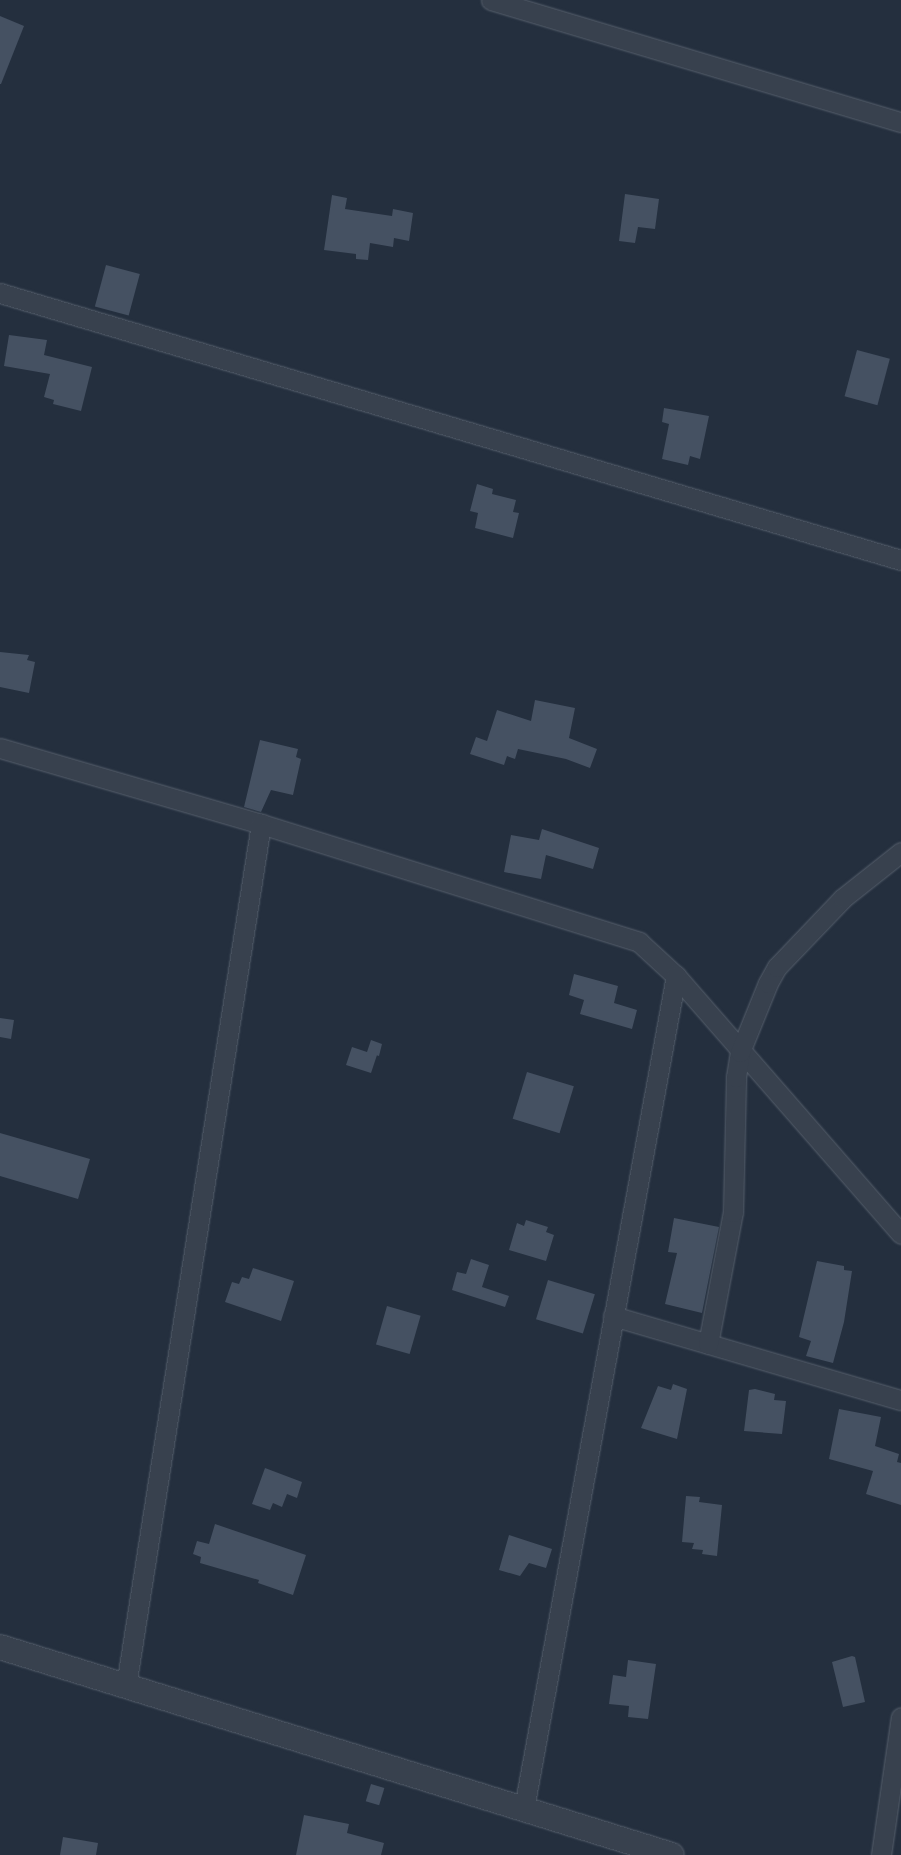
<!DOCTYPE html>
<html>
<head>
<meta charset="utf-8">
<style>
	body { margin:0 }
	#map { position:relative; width:901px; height:1855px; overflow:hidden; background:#242f3e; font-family:"Roboto Condensed",sans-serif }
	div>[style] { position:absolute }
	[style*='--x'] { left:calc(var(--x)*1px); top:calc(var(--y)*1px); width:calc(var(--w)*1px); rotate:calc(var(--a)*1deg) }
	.building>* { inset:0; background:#455162; transform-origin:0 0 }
	.roads { filter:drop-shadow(0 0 1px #565f6c) drop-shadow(0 0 1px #565f6c) }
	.minor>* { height:19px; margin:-9.5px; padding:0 9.5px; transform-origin:9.5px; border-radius:9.5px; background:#38414e }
	.tertiary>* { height:24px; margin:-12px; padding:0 12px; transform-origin:12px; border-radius:12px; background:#38414e }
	span { translate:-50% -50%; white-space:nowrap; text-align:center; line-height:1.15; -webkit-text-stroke:4.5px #1d2633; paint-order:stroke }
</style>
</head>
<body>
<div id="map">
	<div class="building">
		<i style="clip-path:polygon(0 16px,24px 26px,1px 84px,0 84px)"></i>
		<i style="clip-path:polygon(625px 194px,659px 199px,655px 229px,638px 227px,635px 243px,619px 241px)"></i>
		<i style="clip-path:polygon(332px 195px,347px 198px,345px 209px,392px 216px,393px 209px,413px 213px,409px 241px,394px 238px,393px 247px,370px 243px,368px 260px,356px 259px,356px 254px,324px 250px)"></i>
		<i style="left:106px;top:265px;width:35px;height:43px;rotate:15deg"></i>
		<i style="clip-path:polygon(9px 335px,47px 340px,44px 355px,92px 367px,81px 411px,53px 404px,54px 400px,44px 397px,50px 374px,4px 366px)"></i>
		<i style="left:857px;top:350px;width:34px;height:48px;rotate:15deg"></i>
		<i style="clip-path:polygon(664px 408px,709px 416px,700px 459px,690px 456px,688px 465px,662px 459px,669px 424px,662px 422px)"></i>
		<i style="clip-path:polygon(477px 484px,493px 489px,492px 494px,516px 500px,513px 512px,519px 513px,513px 538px,475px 528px,478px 513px,470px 511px)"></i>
		<i style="clip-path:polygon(0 652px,29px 655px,27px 660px,35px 662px,29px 693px,0 687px)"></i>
		<i style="clip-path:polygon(535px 700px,575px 708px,569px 738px,597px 749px,590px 768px,566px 759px,518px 749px,515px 759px,507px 756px,504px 765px,470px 754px,476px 737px,487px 741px,497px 710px,531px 721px)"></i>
		<i style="clip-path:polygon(260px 740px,298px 749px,296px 757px,301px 759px,293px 795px,271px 790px,261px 812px,244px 807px)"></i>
		<i style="clip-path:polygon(542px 829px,599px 848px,593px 869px,546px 855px,541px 879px,504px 872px,511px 835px,539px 840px)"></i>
		<i style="clip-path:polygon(574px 974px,618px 986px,614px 1003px,637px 1010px,632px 1029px,580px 1014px,584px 1000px,569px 995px)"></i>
		<i style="clip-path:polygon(0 1018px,14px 1020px,11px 1039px,0 1037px)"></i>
		<i style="clip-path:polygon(371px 1040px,382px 1044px,379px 1056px,369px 1053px,377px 1055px,371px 1073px,346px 1065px,352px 1047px,367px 1052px)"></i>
		<i style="left:527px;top:1072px;width:49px;height:49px;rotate:17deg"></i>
		<i style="clip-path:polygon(0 1133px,90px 1159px,78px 1199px,0 1176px)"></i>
		<i style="clip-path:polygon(674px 1218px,719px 1227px,702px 1313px,665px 1304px,677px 1253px,668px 1252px)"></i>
		<i style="clip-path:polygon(526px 1220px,548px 1227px,546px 1232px,554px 1235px,546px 1261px,509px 1250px,517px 1223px,524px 1226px)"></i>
		<i style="clip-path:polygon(471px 1259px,489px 1265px,482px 1287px,509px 1296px,505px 1307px,452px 1290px,457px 1272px,466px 1274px)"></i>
		<i style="clip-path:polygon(817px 1261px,844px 1266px,844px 1270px,852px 1271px,844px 1322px,833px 1363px,806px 1356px,811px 1341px,799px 1337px)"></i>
		<i style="clip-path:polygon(253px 1268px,294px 1281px,281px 1321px,225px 1302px,232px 1282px,239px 1284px,242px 1277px,249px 1279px)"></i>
		<i style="left:548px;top:1280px;width:49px;height:41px;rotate:17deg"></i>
		<i style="left:387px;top:1306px;width:35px;height:40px;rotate:16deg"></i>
		<i style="clip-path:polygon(673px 1384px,687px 1389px,677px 1439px,641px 1428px,658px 1386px,671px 1390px)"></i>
		<i style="clip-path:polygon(755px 1389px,775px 1394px,774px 1400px,786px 1401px,782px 1434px,744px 1431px,749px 1390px)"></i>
		<i style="clip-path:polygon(839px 1409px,881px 1417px,875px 1446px,899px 1454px,897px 1462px,901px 1463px,901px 1505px,866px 1494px,873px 1471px,829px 1459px)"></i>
		<i style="clip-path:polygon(265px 1468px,302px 1482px,297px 1498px,287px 1494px,282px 1507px,273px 1503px,270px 1510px,252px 1504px)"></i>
		<i style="clip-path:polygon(686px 1496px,700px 1497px,699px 1502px,722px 1505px,717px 1556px,702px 1554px,703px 1550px,692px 1549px,694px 1543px,682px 1542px)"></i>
		<i style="clip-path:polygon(215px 1524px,306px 1555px,293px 1595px,258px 1583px,259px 1580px,200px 1563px,201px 1557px,193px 1554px,197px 1541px,209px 1544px)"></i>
		<i style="clip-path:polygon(509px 1535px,552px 1549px,546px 1568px,529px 1563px,520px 1576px,499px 1570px)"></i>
		<i style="clip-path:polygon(852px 1656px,855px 1657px,865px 1702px,843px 1707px,832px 1662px)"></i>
		<i style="clip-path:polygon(628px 1660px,656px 1664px,648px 1719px,628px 1717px,629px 1706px,609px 1704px,613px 1675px,626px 1677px)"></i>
		<i style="left:371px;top:1784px;width:14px;height:18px;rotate:17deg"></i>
		<i style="clip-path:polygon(304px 1815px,349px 1824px,347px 1833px,384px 1843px,381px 1855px,296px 1855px)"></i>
		<i style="clip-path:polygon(63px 1837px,98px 1843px,96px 1855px,60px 1855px)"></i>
	</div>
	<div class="roads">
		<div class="minor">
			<i style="--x:491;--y:0;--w:428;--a:16.6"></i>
			<i style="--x:0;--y:293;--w:940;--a:16.51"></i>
			<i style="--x:0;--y:748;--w:272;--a:16.2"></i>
			<i style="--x:261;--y:824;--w:396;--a:17.3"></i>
			<i style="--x:639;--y:942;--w:50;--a:42.6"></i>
			<i style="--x:676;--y:976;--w:342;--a:48.9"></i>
			<i style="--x:613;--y:1316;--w:300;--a:16.3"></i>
			<i style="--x:708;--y:1344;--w:134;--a:-79.3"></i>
			<i style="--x:733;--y:1212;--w:135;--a:-88.7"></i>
			<i style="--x:736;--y:1077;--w:25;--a:-81"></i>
			<i style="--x:740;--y:1052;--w:74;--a:-67.9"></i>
			<i style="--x:768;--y:983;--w:18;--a:-61"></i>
			<i style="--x:777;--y:967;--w:95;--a:-46.3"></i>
			<i style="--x:843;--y:898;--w:74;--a:-38.4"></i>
			<i style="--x:126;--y:1686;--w:873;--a:-81.1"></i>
			<i style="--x:524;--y:1808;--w:846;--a:-79.65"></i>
			<i style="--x:881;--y:1855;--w:139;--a:-81.8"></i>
		</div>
		<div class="tertiary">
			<i style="--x:0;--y:1647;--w:703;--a:17.2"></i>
		</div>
	</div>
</div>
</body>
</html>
